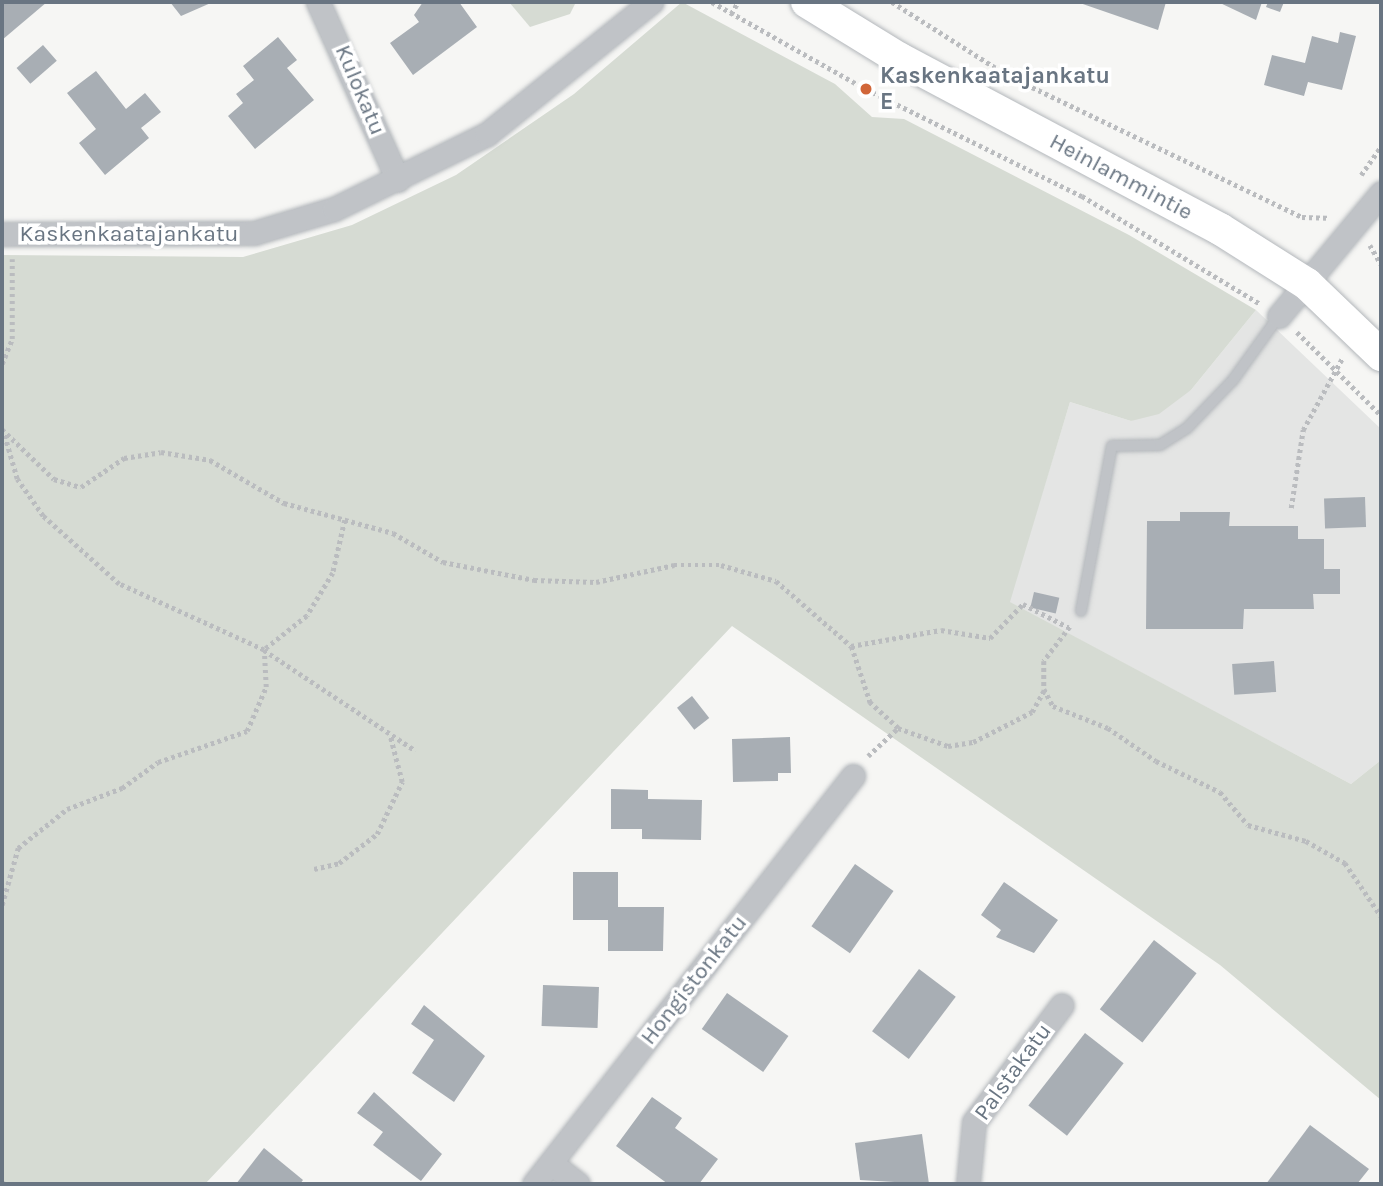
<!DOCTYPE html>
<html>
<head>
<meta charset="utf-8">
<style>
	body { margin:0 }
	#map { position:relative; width:1383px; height:1186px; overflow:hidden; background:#f6f6f4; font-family:Karla,sans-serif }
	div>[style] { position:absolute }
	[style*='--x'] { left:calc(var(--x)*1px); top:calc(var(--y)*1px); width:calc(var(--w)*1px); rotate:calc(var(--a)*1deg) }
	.built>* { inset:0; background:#e4e5e4 }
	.green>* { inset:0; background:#d6dbd3 }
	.building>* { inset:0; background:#a8aeb4; transform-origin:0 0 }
	.path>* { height:4.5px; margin-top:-2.25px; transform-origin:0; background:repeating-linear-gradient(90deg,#babcbf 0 3.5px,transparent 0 7px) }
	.roads { filter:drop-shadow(0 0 2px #b3b7bb) drop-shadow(0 0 2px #b3b7bb) }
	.lane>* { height:10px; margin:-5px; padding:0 5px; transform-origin:5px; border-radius:5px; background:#c0c3c7 }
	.street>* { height:23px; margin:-11.5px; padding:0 11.5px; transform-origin:11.5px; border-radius:11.5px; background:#c0c3c7 }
	.secondary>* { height:32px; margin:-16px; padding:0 16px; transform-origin:16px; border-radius:16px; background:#fff }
	.dots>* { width:19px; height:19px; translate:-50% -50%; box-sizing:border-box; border:4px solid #fff; border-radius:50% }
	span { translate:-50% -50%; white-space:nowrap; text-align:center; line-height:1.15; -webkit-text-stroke:7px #fff; paint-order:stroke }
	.poi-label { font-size:23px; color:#697582; font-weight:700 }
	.left { translate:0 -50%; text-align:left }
	.street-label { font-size:23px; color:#697582 }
	.frame { position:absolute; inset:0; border:4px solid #697582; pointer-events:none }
</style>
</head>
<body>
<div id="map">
	<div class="built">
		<i style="clip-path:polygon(1256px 310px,1381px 429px,1381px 760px,1351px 784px,1009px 602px,1070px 402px,1131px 421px,1191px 390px)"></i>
	</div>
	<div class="green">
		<i style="clip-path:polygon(509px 2px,576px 2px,570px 14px,530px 27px)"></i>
		<i style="clip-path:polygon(682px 2px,835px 84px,872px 117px,904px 119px,1129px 235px,1256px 310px,1191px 390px,1159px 414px,1131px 421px,1070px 402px,1010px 602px,1351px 784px,1381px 760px,1381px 1100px,1220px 965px,732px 626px,205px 1184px,2px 1184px,2px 255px,243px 257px,352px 225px,456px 175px,574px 94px)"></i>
	</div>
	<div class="building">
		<i style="clip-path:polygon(2px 2px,47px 2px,2px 40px)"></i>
		<i style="clip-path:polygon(170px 2px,213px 2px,181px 16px)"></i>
		<i style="clip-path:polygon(423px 2px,459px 2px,477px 27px,413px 75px,390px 43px,419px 22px,414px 15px)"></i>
		<i style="clip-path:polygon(1077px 2px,1166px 2px,1158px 30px)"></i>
		<i style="clip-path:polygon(1218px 2px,1262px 2px,1256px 20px)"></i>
		<i style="clip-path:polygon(1268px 2px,1284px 2px,1280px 12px,1266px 7px)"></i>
		<i style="clip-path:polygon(1340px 32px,1356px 36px,1342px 90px,1308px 82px,1304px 96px,1264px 85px,1272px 55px,1305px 63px,1312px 36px,1338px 43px)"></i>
		<i style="clip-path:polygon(278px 37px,297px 60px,287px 68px,314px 100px,255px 149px,228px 116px,243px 103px,236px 94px,254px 80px,243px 66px)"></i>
		<i style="left:43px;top:45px;width:21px;height:35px;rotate:49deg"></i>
		<i style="clip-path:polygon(96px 71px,126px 109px,145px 93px,161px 112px,141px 128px,149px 138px,105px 175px,79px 143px,96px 129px,67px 93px)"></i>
		<i style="left:1365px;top:497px;width:30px;height:41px;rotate:88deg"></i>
		<i style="clip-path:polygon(1180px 512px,1230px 512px,1229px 526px,1298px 526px,1298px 539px,1324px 539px,1324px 569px,1340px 569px,1340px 594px,1313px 594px,1314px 609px,1244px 609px,1243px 629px,1146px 629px,1147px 521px,1180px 521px)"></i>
		<i style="left:1034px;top:592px;width:26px;height:16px;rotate:13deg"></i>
		<i style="left:1274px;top:661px;width:31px;height:42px;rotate:86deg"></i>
		<i style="left:692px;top:696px;width:28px;height:19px;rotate:52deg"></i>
		<i style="clip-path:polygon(790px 737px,791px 773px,778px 773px,778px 781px,733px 782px,732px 739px)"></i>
		<i style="clip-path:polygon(611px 789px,648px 790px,648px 799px,702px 800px,701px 840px,642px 839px,642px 829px,611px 829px)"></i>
		<i style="left:855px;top:864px;width:47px;height:76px;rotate:35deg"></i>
		<i style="clip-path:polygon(573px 872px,618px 872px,618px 907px,664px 907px,663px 951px,608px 951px,608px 920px,573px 920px)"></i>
		<i style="clip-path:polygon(1004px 882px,1058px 920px,1034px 953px,996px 937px,1001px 930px,981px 915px)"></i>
		<i style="left:1154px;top:940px;width:54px;height:88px;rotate:38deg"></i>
		<i style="left:919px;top:969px;width:46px;height:78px;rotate:37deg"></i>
		<i style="left:543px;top:985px;width:56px;height:41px;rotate:2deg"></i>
		<i style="left:727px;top:993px;width:75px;height:44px;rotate:35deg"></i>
		<i style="clip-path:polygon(424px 1005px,485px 1056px,454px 1102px,412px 1073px,434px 1040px,411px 1024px)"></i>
		<i style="left:1085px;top:1033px;width:49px;height:92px;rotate:38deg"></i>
		<i style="clip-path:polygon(374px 1092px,442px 1154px,421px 1181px,373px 1145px,383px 1132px,357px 1113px)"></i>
		<i style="clip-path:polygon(652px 1097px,682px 1118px,675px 1128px,718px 1159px,699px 1184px,668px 1184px,616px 1146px)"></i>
		<i style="clip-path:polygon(1310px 1125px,1369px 1169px,1357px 1184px,1266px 1184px)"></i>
		<i style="clip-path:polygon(922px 1134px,929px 1184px,860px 1180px,855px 1143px)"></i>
		<i style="clip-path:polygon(264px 1148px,303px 1180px,300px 1184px,236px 1184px)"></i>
	</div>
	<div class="path">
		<i style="--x:712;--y:2;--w:177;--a:29.5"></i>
		<i style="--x:866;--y:89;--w:241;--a:26.4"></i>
		<i style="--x:1082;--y:196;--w:207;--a:31.2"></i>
		<i style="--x:892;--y:2;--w:136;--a:32.4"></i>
		<i style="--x:1007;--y:75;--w:327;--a:25.7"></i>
		<i style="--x:1302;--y:217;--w:25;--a:2"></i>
		<i style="--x:731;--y:14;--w:14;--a:-60"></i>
		<i style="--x:1361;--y:175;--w:35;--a:-55"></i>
		<i style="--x:1370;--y:245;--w:22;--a:60"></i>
		<i style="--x:1297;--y:332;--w:118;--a:44.7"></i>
		<i style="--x:2;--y:364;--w:27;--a:-68"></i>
		<i style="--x:12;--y:339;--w:80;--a:-90"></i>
		<i style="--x:2;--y:429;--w:72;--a:43.9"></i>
		<i style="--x:54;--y:479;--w:28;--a:17"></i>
		<i style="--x:81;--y:487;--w:52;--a:-34"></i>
		<i style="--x:124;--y:458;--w:37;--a:-9"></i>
		<i style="--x:161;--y:452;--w:50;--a:9.3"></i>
		<i style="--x:210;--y:460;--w:86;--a:30.2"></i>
		<i style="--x:284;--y:503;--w:113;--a:15.4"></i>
		<i style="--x:393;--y:533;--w:58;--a:30.1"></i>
		<i style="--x:443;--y:562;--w:93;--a:11.2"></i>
		<i style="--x:534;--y:580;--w:62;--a:1.8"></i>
		<i style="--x:596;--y:582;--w:80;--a:-12.3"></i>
		<i style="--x:674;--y:565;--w:47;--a:0"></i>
		<i style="--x:721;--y:565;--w:57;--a:16.2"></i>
		<i style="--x:776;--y:581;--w:99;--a:40.9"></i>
		<i style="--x:1291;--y:508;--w:79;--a:-81.3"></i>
		<i style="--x:1303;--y:430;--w:83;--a:-61.3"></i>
		<i style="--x:345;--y:520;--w:54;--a:102.8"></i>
		<i style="--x:333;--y:573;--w:50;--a:121.2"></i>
		<i style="--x:307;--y:616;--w:55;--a:141.7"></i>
		<i style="--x:264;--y:650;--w:182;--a:33.6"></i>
		<i style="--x:1070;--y:627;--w:43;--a:127.4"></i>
		<i style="--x:1044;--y:661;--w:28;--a:90"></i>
		<i style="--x:1044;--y:689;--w:19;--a:62"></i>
		<i style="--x:1053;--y:706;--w:59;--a:21.8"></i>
		<i style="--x:1108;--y:728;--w:58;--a:34.5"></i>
		<i style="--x:1156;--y:761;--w:71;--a:25.8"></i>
		<i style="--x:1220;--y:792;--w:43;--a:49.7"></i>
		<i style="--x:1248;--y:825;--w:60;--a:15.4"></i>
		<i style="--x:1306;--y:841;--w:45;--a:29.4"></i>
		<i style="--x:1345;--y:863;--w:64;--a:55.8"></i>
		<i style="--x:898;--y:728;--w:38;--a:-138"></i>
		<i style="--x:870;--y:703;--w:60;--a:-108.4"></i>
		<i style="--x:851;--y:646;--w:91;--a:-10.1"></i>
		<i style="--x:941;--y:630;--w:50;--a:9.3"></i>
		<i style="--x:990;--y:638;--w:47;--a:-45.9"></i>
		<i style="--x:1023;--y:604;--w:51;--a:27.1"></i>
		<i style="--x:868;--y:756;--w:41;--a:-43"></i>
		<i style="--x:898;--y:728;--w:53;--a:19.8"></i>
		<i style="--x:948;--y:746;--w:25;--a:-9"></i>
		<i style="--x:973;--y:742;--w:66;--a:-27"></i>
		<i style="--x:1032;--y:712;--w:25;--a:-61"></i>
		<i style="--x:314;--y:869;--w:26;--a:-13"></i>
		<i style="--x:339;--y:863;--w:48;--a:-37.3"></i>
		<i style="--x:377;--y:834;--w:58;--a:-64.3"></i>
		<i style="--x:402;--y:782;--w:48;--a:-104.6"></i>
		<i style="--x:2;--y:905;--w:59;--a:-74.3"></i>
		<i style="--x:18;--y:848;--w:63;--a:-38.5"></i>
		<i style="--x:67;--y:809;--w:59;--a:-20.9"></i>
		<i style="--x:122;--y:788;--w:44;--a:-35.8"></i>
		<i style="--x:158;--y:762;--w:94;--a:-19.2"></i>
		<i style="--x:247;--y:731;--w:48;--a:-66.6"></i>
		<i style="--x:266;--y:687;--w:37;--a:-93"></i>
		<i style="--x:264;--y:650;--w:159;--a:-155.5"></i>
		<i style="--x:119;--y:584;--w:102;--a:-138.2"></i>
		<i style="--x:43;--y:516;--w:45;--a:-125.1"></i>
		<i style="--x:17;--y:479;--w:47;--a:-106.1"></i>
		<i style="--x:2;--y:1182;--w:4;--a:34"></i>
	</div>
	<div class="roads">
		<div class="lane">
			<i style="--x:1081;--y:611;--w:168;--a:-79.4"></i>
			<i style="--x:1112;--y:446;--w:48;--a:-1.2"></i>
			<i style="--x:1160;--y:445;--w:32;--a:-32"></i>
			<i style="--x:1187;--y:428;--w:66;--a:-46.2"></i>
			<i style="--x:1233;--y:380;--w:79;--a:-54.3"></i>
		</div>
		<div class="street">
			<i style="--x:318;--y:2;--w:195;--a:65.8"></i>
			<i style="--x:2;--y:234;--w:252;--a:-0.2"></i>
			<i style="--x:254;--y:233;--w:84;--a:-16.7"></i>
			<i style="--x:334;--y:209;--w:170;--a:-26.1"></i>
			<i style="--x:487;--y:134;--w:211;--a:-38.8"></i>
			<i style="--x:1279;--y:316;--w:160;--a:-50.3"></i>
			<i style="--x:551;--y:1163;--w:34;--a:38"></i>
			<i style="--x:534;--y:1184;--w:518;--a:-51.98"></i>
			<i style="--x:968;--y:1184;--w:62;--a:-84.5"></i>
			<i style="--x:974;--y:1122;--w:146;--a:-53.1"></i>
		</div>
		<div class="secondary">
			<i style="--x:807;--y:2;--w:109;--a:31.5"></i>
			<i style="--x:900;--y:59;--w:362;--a:28"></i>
			<i style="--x:1220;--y:229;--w:103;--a:32.3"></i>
			<i style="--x:1307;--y:284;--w:103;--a:43.8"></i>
		</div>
	</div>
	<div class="dots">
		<i style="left:866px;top:89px;background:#d16639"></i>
	</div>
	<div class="poi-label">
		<span class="left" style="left:880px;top:89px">Kaskenkaatajankatu<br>E</span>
	</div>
	<div class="street-label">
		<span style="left:360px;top:90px;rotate:67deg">Kulokatu</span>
		<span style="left:1121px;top:177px;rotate:28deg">Heinlammintie</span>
		<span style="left:129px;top:234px">Kaskenkaatajankatu</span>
		<span style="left:694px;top:980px;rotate:-52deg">Hongistonkatu</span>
		<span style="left:1013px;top:1072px;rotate:-54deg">Palstakatu</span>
	</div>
	<div class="frame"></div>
</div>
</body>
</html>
